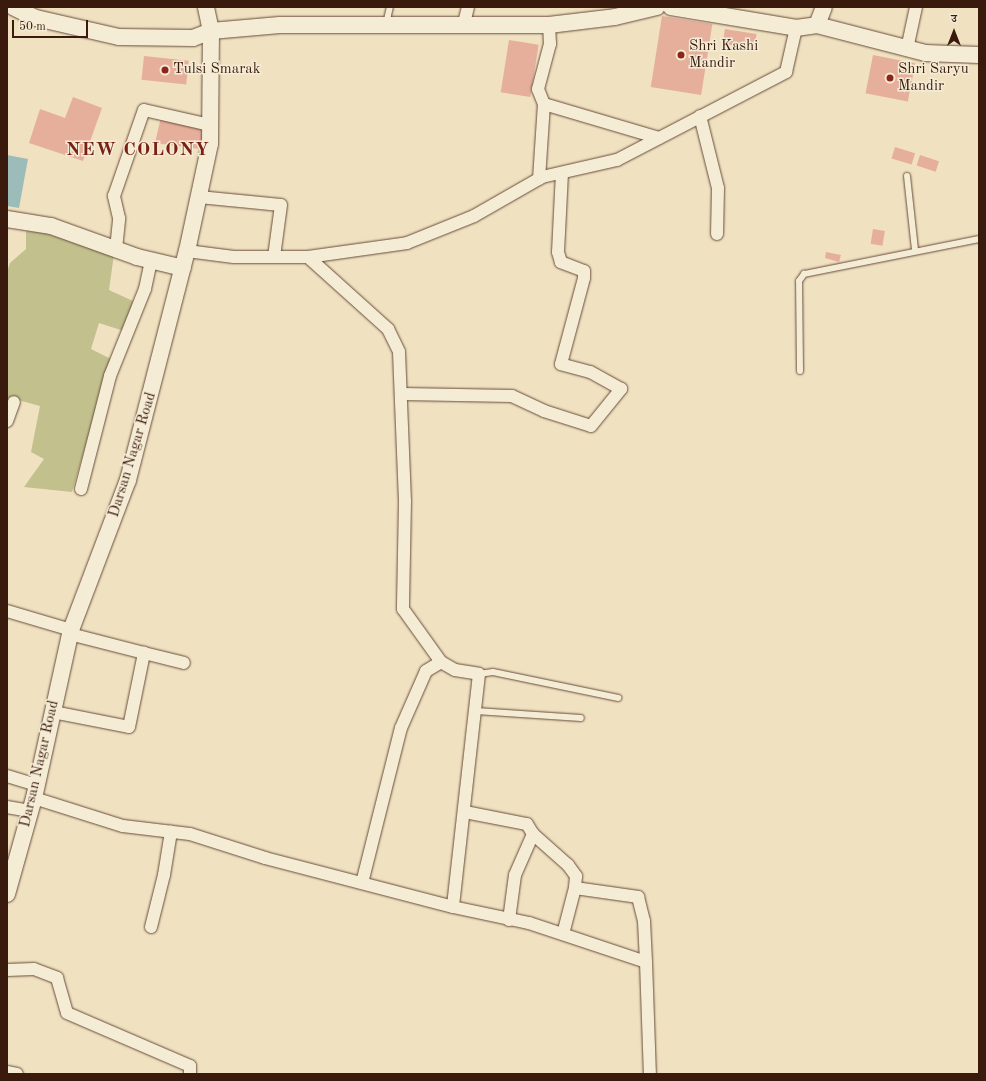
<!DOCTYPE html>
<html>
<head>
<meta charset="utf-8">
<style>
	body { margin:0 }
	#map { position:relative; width:986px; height:1081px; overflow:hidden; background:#f0e1c0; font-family:"Old Standard TT","Noto Serif Devanagari",serif }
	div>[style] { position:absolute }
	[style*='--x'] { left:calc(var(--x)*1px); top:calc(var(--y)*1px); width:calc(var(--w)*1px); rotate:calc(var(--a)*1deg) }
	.green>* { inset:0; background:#c2c08d }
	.water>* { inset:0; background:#9cbcb9 }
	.building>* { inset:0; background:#e5af9c; transform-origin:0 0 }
	.roads { filter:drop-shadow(0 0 1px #674c3a) drop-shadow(0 0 1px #674c3a) }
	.lane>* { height:6px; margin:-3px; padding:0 3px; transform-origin:3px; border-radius:3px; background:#f5ecd6 }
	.street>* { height:12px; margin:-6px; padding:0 6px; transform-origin:6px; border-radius:6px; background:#f5ecd6 }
	.secondary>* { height:16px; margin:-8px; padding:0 8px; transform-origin:8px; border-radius:8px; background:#f5ecd6 }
	.dots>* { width:11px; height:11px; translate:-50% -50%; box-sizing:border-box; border:2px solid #f5ecd6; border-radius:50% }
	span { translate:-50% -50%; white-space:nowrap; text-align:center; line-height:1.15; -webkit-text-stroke:3px #f5ecd6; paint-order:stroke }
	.poi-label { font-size:15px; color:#391a0d }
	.left { translate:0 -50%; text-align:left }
	.street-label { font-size:15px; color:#391a0d }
	.district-label { font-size:19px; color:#7a1f14; font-weight:700; letter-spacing:1px }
	.frame { position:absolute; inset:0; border:8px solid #391a0d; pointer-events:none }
	.north { position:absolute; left:934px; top:12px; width:40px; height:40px; -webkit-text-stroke:3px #f5ecd6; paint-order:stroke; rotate:0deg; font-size:11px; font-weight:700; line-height:16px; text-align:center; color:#391a0d }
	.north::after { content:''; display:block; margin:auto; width:14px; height:18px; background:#391a0d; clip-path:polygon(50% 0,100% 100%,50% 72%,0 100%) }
	.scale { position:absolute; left:12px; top:20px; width:76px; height:18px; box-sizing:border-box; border:2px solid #391a0d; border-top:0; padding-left:5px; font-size:12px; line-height:14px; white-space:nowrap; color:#391a0d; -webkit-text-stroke:3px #f5ecd6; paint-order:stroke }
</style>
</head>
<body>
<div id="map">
	<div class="green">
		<i style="clip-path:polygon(26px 231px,45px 233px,114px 254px,109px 290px,133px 301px,124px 331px,99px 323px,91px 349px,111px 359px,72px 492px,24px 487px,44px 459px,31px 452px,40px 406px,7px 397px,7px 272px,10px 263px,26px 249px)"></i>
	</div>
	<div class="water">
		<i style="clip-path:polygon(7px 155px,28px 159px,19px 208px,7px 206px)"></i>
	</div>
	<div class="building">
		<i style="left:662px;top:16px;width:51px;height:72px;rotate:9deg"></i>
		<i style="left:725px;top:29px;width:32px;height:15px;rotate:9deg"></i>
		<i style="left:509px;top:40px;width:30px;height:53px;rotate:9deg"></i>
		<i style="left:873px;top:55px;width:43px;height:39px;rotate:11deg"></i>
		<i style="left:144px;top:56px;width:45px;height:24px;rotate:6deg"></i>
		<i style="clip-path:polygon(73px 97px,102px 108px,83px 161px,29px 143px,40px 109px,65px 118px)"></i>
		<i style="clip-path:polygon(161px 117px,204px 128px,200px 149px,155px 143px)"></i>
		<i style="left:895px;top:147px;width:21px;height:12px;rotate:17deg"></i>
		<i style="left:920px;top:155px;width:20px;height:11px;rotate:18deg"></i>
		<i style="left:873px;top:229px;width:12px;height:15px;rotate:9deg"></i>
		<i style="clip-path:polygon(826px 252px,841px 255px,839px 262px,825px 258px)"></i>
	</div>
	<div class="roads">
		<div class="lane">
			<i style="--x:386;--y:24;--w:17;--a:-77"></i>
			<i style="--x:907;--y:176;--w:74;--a:83.8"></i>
			<i style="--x:800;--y:371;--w:90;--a:-90.6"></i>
			<i style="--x:799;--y:281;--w:9;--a:-54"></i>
			<i style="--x:804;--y:274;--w:178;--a:-11.3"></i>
			<i style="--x:479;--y:674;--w:14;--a:-8"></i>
			<i style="--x:493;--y:672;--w:128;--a:11.7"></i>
			<i style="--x:476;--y:711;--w:105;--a:3.8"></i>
		</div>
		<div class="street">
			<i style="--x:464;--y:23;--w:16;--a:-76"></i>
			<i style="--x:907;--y:49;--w:43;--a:-77.9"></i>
			<i style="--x:544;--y:104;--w:120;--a:16.5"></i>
			<i style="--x:700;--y:116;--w:74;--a:76"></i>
			<i style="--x:718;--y:188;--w:46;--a:91.2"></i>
			<i style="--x:539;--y:179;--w:75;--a:-86.2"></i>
			<i style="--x:544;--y:104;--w:16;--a:-112"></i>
			<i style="--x:538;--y:89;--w:47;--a:-75.1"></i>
			<i style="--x:550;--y:44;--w:19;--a:-93"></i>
			<i style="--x:199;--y:197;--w:82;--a:5.6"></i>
			<i style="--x:281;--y:205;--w:52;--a:97.7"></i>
			<i style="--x:116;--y:249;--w:31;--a:-84"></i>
			<i style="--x:119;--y:218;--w:23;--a:-103"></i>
			<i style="--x:114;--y:196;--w:91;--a:-70.8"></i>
			<i style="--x:144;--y:110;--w:68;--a:12.8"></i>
			<i style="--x:187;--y:251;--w:47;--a:7.3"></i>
			<i style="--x:234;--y:257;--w:74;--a:0"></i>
			<i style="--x:308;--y:257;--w:100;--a:-8"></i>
			<i style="--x:407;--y:243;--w:72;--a:-21.9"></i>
			<i style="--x:474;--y:216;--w:78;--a:-29.8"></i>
			<i style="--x:542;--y:177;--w:77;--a:-12.8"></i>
			<i style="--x:617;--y:160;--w:191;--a:-27.5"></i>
			<i style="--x:786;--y:72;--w:45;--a:-77.2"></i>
			<i style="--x:308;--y:257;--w:108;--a:42"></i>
			<i style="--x:388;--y:329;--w:25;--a:64"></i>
			<i style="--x:399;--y:352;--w:149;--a:87.7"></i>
			<i style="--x:405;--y:501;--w:108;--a:91.1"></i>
			<i style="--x:403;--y:609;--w:65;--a:54.4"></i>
			<i style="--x:441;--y:662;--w:16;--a:30"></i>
			<i style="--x:455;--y:670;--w:24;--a:9"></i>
			<i style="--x:479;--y:674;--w:234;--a:96.4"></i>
			<i style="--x:403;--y:394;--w:109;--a:1.1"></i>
			<i style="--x:512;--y:396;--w:35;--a:25"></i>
			<i style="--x:544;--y:411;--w:49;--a:17.7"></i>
			<i style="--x:591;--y:426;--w:48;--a:-51"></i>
			<i style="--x:621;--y:389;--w:35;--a:-151"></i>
			<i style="--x:590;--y:372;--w:30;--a:-165"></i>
			<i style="--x:561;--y:364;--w:89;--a:-75"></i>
			<i style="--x:584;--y:278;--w:7;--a:-90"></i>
			<i style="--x:584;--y:271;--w:25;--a:-159"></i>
			<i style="--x:561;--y:262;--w:10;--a:-107"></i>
			<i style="--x:558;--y:252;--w:79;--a:-87.1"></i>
			<i style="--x:7;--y:421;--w:20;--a:-70"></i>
			<i style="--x:81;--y:489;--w:117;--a:-75.6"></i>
			<i style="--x:110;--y:376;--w:94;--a:-68.1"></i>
			<i style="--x:145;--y:289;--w:30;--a:-78"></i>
			<i style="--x:7;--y:611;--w:67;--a:16.5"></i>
			<i style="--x:144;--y:653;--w:41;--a:14"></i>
			<i style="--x:53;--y:712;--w:77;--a:11.2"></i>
			<i style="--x:129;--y:727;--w:76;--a:-78.5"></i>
			<i style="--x:144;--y:653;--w:76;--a:-165.6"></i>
			<i style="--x:7;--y:776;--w:31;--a:17"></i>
			<i style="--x:34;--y:798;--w:93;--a:17.5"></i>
			<i style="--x:123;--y:826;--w:67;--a:6.8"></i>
			<i style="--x:190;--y:834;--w:79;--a:17.7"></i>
			<i style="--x:265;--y:858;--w:194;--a:14.6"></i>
			<i style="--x:453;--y:907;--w:78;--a:11.9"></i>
			<i style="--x:529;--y:923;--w:123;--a:18.4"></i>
			<i style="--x:646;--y:962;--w:112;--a:88"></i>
			<i style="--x:7;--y:807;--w:23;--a:10"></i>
			<i style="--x:465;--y:812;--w:63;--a:11"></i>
			<i style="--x:527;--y:824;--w:12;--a:59"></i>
			<i style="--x:533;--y:834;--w:47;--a:41.5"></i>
			<i style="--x:568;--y:865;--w:14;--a:54"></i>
			<i style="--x:576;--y:876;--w:12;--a:95"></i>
			<i style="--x:362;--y:883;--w:160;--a:-75.9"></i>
			<i style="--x:401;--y:728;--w:62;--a:-66.3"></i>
			<i style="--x:426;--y:671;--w:17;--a:-31"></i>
			<i style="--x:509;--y:920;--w:45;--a:-82.4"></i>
			<i style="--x:515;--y:875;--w:45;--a:-66.3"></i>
			<i style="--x:151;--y:927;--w:54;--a:-76"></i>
			<i style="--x:164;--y:875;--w:44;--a:-80.8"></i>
			<i style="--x:563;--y:934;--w:48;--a:-75.4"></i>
			<i style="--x:575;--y:888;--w:64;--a:8.1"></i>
			<i style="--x:638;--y:897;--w:25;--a:76"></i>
			<i style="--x:644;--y:921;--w:41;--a:87.2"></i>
			<i style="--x:7;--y:970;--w:27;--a:-2"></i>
			<i style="--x:34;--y:969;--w:25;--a:21"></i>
			<i style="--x:57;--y:978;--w:36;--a:74"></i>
			<i style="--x:67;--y:1013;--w:134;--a:23.3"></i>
			<i style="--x:190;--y:1066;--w:8;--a:90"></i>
			<i style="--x:7;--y:1072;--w:10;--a:11"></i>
		</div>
		<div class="secondary">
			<i style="--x:13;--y:7;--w:25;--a:26"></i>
			<i style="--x:36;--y:18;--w:85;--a:12.9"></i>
			<i style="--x:119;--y:37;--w:74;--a:0.8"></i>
			<i style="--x:193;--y:38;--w:19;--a:-21"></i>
			<i style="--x:211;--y:31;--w:69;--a:-5"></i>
			<i style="--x:280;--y:25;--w:269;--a:0"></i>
			<i style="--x:549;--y:25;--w:66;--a:-6.9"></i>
			<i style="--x:615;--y:17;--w:43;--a:-13.4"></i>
			<i style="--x:671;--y:7;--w:127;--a:9.5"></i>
			<i style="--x:796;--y:28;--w:21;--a:-8"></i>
			<i style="--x:817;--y:25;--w:112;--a:14.5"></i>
			<i style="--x:925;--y:53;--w:54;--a:2.1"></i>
			<i style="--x:817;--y:25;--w:19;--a:-69"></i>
			<i style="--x:7;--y:219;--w:45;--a:9"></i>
			<i style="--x:51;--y:226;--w:91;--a:19.8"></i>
			<i style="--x:137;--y:257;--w:47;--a:13.4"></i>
			<i style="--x:7;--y:894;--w:100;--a:-74.3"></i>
			<i style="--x:34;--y:798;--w:172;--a:-77.6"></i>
			<i style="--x:71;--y:630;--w:160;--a:-69.2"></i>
			<i style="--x:128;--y:480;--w:236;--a:-75.6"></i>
			<i style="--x:187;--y:251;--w:109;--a:-77.9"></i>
			<i style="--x:210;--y:144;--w:113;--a:-89.5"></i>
			<i style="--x:211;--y:31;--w:25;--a:-102"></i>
		</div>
	</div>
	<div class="dots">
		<i style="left:681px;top:55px;background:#8f2418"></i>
		<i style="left:165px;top:70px;background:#8f2418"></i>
		<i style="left:890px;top:78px;background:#8f2418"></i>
	</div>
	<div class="poi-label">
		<span class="left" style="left:689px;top:55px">Shri Kashi<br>Mandir</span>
		<span class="left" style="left:898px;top:78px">Shri Saryu<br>Mandir</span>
		<span class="left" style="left:173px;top:70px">Tulsi Smarak</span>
	</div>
	<div class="street-label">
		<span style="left:133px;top:455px;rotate:-73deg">Darsan Nagar Road</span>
		<span style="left:40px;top:764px;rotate:-77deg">Darsan Nagar Road</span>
	</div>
	<div class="district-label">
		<span style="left:138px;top:151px">NEW COLONY</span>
	</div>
	<div class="frame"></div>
	<div class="north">उ</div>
	<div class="scale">50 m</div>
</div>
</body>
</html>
